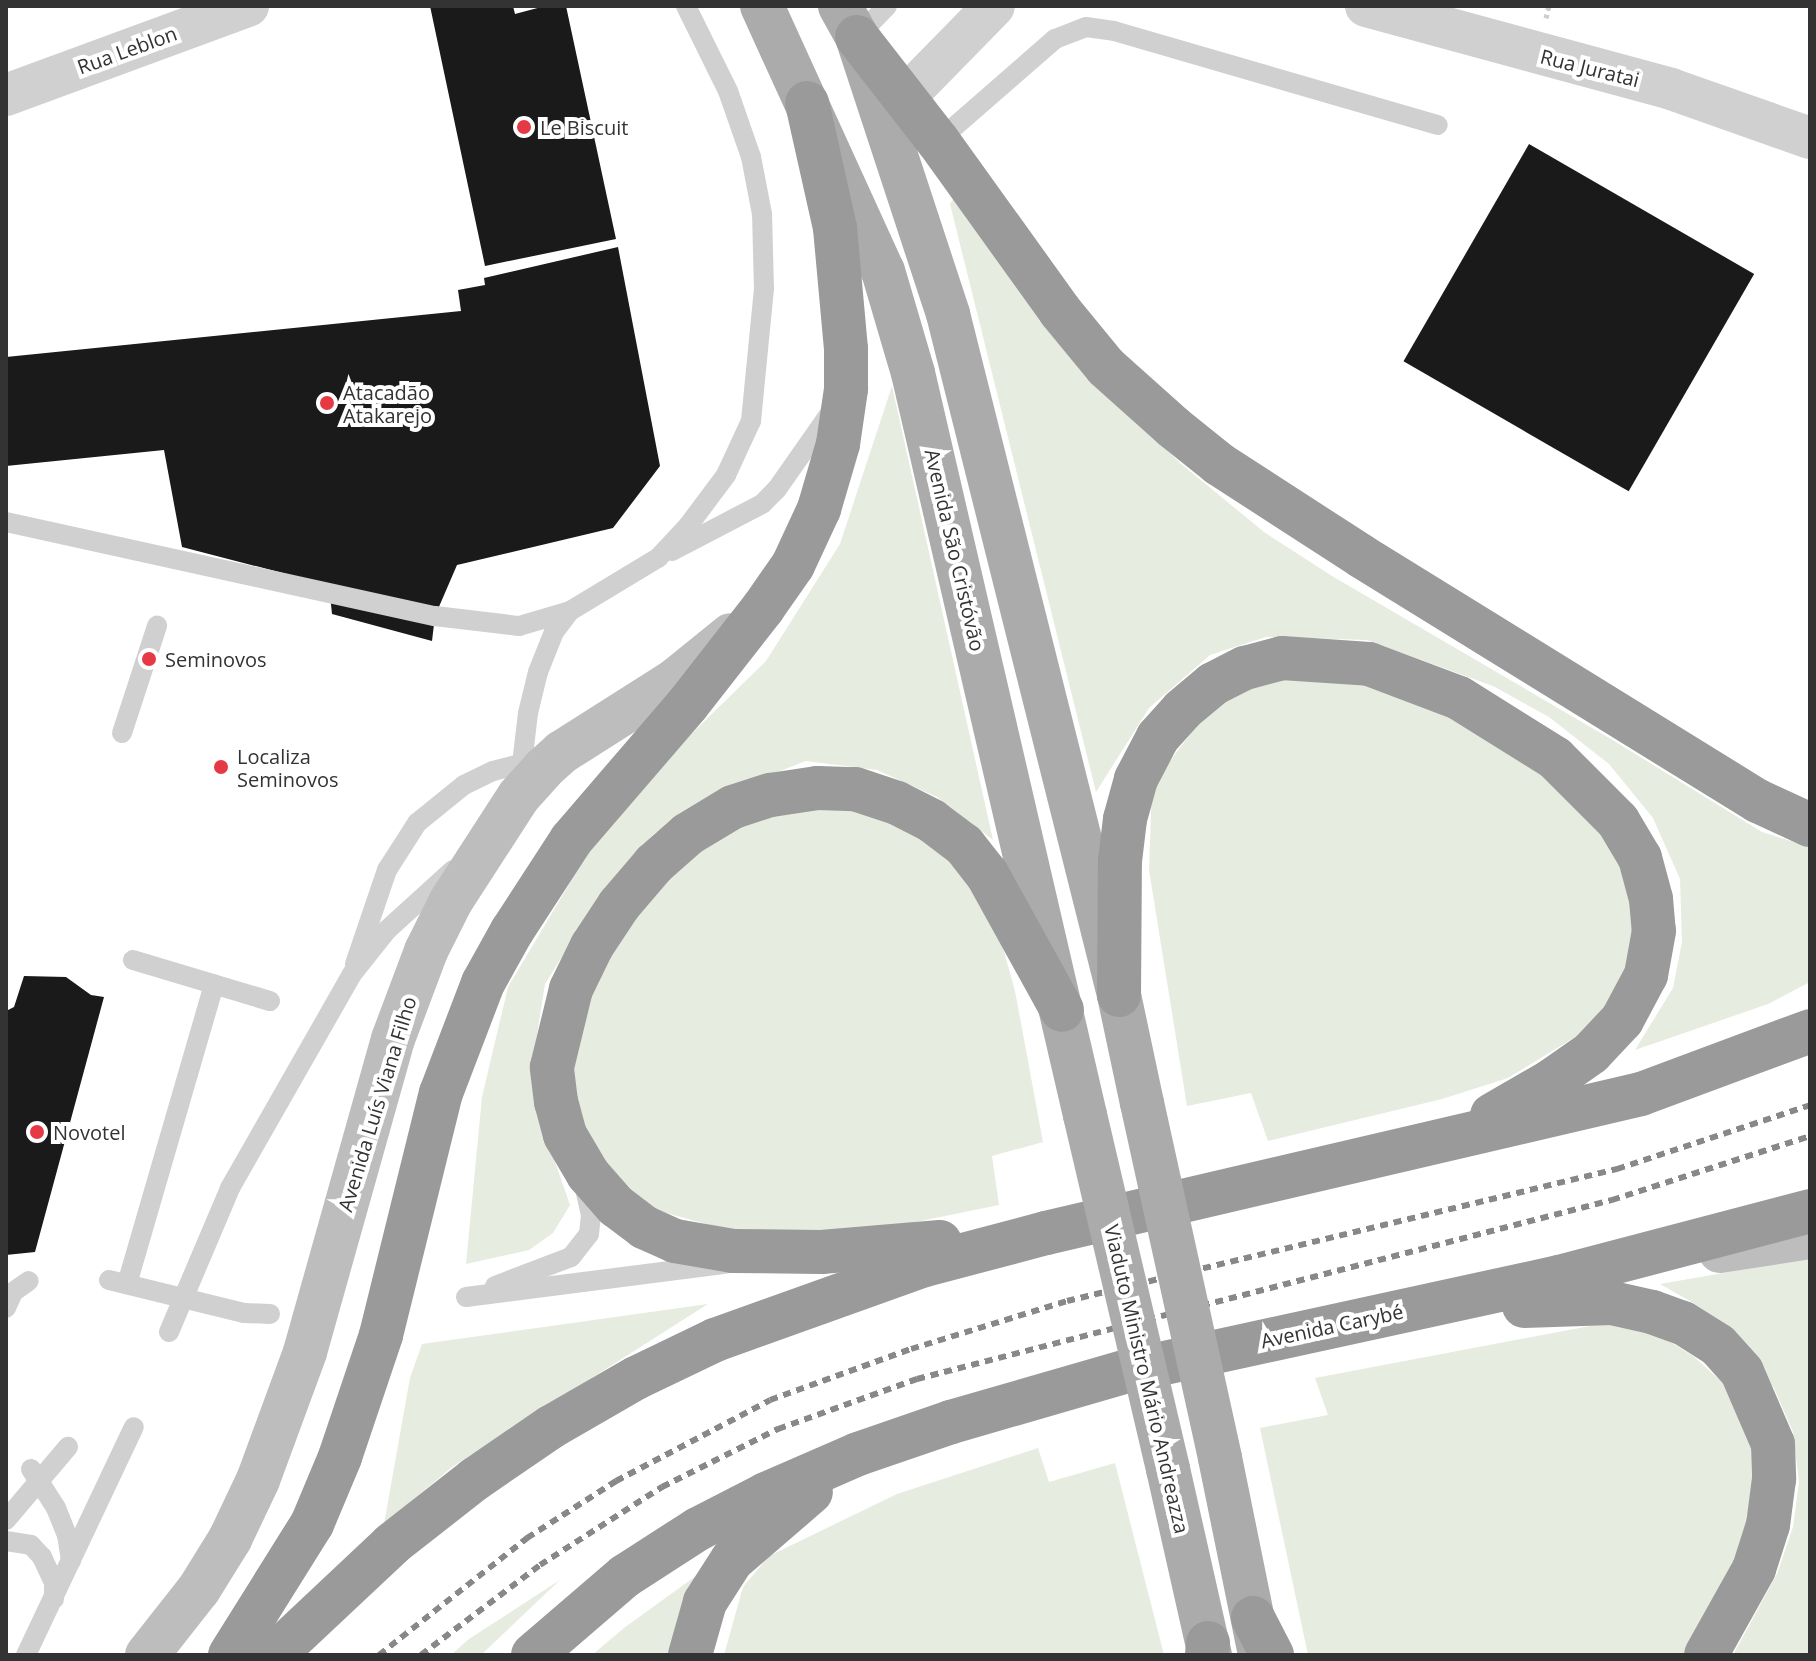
<!DOCTYPE html>
<html>
<head>
<meta charset="utf-8">
<style>
	body { margin:0 }
	#map { position:relative; width:1816px; height:1661px; overflow:hidden; background:#fff; font-family:"Open Sans",sans-serif }
	div>[style] { position:absolute }
	[style*='--x'] { left:calc(var(--x)*1px); top:calc(var(--y)*1px); width:calc(var(--w)*1px); rotate:calc(var(--a)*1deg) }
	.green>* { inset:0; background:#e6ecdf }
	.building>* { inset:0; background:#1a1a1a; transform-origin:0 0 }
	.path>* { height:5px; margin-top:-2.5px; transform-origin:0; background:repeating-linear-gradient(90deg,#cdcdcd 0 4px,transparent 0 8px) }
	.lane>* { height:20px; margin:-10px; padding:0 10px; transform-origin:10px; border-radius:10px; background:#d0d0d0 }
	.street>* { height:42px; margin:-21px; padding:0 21px; transform-origin:21px; border-radius:21px; background:#d0d0d0 }
	.secondary>* { height:44px; margin:-22px; padding:0 22px; transform-origin:22px; border-radius:22px; background:#bdbdbd }
	.primary>* { height:44px; margin:-22px; padding:0 22px; transform-origin:22px; border-radius:22px; background:#ababab }
	.highway>* { height:44px; margin:-22px; padding:0 22px; transform-origin:22px; border-radius:22px; background:#9a9a9a }
	.rail>* { height:6px; margin-top:-3px; transform-origin:0; background:repeating-linear-gradient(90deg,#888 0 8px,transparent 0 14px) }
	.primary-bridge>* { height:44px; margin:-22px; padding:0 22px; transform-origin:22px; border-radius:22px; background:#ababab }
	.dots>* { width:22px; height:22px; translate:-50% -50%; box-sizing:border-box; border:4px solid #fff; border-radius:50% }
	span { translate:-50% -50%; white-space:nowrap; text-align:center; line-height:1.15; -webkit-text-stroke:8px #fff; paint-order:stroke }
	.street-label { font-size:20px; color:#333 }
	.poi-label { font-size:20px; color:#333 }
	.left { translate:0 -50%; text-align:left }
	.frame { position:absolute; inset:0; border:8px solid #333; pointer-events:none }
</style>
</head>
<body>
<div id="map">
	<div class="green">
		<i style="clip-path:polygon(955px 196px,1084px 367px,1180px 463px,1264px 532px,1332px 576px,1611px 739px,1762px 832px,1810px 847px,1810px 982px,1768px 1004px,1635px 1050px,1673px 988px,1682px 942px,1680px 879px,1653px 818px,1609px 764px,1549px 717px,1493px 686px,1367px 640px,1266px 637px,1210px 655px,1149px 708px,1096px 792px,950px 204px)"></i>
		<i style="clip-path:polygon(892px 386px,993px 840px,937px 797px,877px 770px,806px 761px,734px 789px,655px 833px,603px 891px,545px 984px,532px 1066px,546px 1136px,570px 1205px,553px 1233px,529px 1250px,466px 1264px,482px 1097px,508px 987px,593px 844px,682px 743px,766px 661px,840px 544px)"></i>
		<i style="clip-path:polygon(1267px 676px,1353px 676px,1428px 700px,1512px 746px,1602px 819px,1632px 885px,1633px 970px,1598px 1023px,1508px 1078px,1442px 1099px,1268px 1141px,1251px 1093px,1187px 1106px,1149px 870px,1152px 785px,1210px 708px)"></i>
		<i style="clip-path:polygon(807px 804px,886px 811px,953px 862px,996px 923px,1015px 991px,1043px 1142px,992px 1156px,999px 1205px,852px 1235px,729px 1230px,651px 1209px,598px 1164px,572px 1101px,574px 1034px,600px 972px,655px 890px,719px 833px)"></i>
		<i style="clip-path:polygon(1810px 1258px,1810px 1655px,1733px 1655px,1777px 1574px,1793px 1527px,1799px 1482px,1793px 1432px,1774px 1388px,1735px 1336px,1695px 1304px,1660px 1284px)"></i>
		<i style="clip-path:polygon(708px 1304px,452px 1467px,384px 1524px,410px 1378px,422px 1344px)"></i>
		<i style="clip-path:polygon(1611px 1322px,1659px 1335px,1693px 1356px,1722px 1382px,1759px 1454px,1750px 1531px,1684px 1655px,1308px 1655px,1260px 1428px,1328px 1415px,1315px 1378px)"></i>
		<i style="clip-path:polygon(1038px 1448px,1049px 1482px,1115px 1463px,1164px 1655px,724px 1655px,743px 1587px,769px 1556px,897px 1494px)"></i>
		<i style="clip-path:polygon(700px 1573px,676px 1655px,592px 1655px,624px 1628px)"></i>
		<i style="clip-path:polygon(560px 1580px,481px 1655px,451px 1655px,469px 1639px)"></i>
	</div>
	<div class="building">
		<i style="clip-path:polygon(430px 6px,513px 6px,515px 14px,545px 6px,566px 6px,616px 239px,485px 266px)"></i>
		<i style="left:1529px;top:144px;width:260px;height:251px;rotate:30deg"></i>
		<i style="clip-path:polygon(618px 247px,660px 466px,613px 528px,457px 565px,435px 616px,432px 641px,332px 614px,329px 585px,182px 547px,164px 450px,6px 466px,6px 357px,461px 311px,458px 290px,485px 285px,484px 278px)"></i>
		<i style="clip-path:polygon(24px 976px,66px 977px,91px 995px,104px 997px,35px 1252px,6px 1255px,6px 1011px,14px 1007px)"></i>
	</div>
	<div class="path">
		<i style="--x:1546;--y:18;--w:12;--a:-76"></i>
	</div>
	<div class="lane">
		<i style="--x:857;--y:37;--w:43;--a:-45.9"></i>
		<i style="--x:938;--y:141;--w:155;--a:-41.1"></i>
		<i style="--x:1055;--y:39;--w:33;--a:-21"></i>
		<i style="--x:1086;--y:27;--w:28;--a:8"></i>
		<i style="--x:1114;--y:31;--w:337;--a:16.2"></i>
		<i style="--x:6;--y:522;--w:439;--a:12.4"></i>
		<i style="--x:435;--y:616;--w:85;--a:6.8"></i>
		<i style="--x:519;--y:626;--w:53;--a:-16.4"></i>
		<i style="--x:570;--y:611;--w:103;--a:-31.1"></i>
		<i style="--x:658;--y:558;--w:44;--a:-46.8"></i>
		<i style="--x:688;--y:526;--w:64;--a:-53.3"></i>
		<i style="--x:726;--y:475;--w:60;--a:-65.2"></i>
		<i style="--x:751;--y:421;--w:133;--a:-84.4"></i>
		<i style="--x:764;--y:289;--w:75;--a:-91.5"></i>
		<i style="--x:762;--y:214;--w:58;--a:-100.9"></i>
		<i style="--x:751;--y:157;--w:70;--a:-109.2"></i>
		<i style="--x:728;--y:91;--w:95;--a:-116.3"></i>
		<i style="--x:672;--y:551;--w:102;--a:-27.6"></i>
		<i style="--x:762;--y:504;--w:21;--a:-45"></i>
		<i style="--x:777;--y:489;--w:98;--a:-55"></i>
		<i style="--x:122;--y:733;--w:113;--a:-71.9"></i>
		<i style="--x:514;--y:784;--w:22;--a:-68"></i>
		<i style="--x:522;--y:764;--w:51;--a:-83.3"></i>
		<i style="--x:528;--y:713;--w:42;--a:-76.3"></i>
		<i style="--x:538;--y:672;--w:43;--a:-68.2"></i>
		<i style="--x:554;--y:632;--w:26;--a:-53"></i>
		<i style="--x:133;--y:960;--w:143;--a:16.7"></i>
		<i style="--x:355;--y:964;--w:99;--a:-71.2"></i>
		<i style="--x:387;--y:870;--w:56;--a:-57.4"></i>
		<i style="--x:417;--y:823;--w:60;--a:-39"></i>
		<i style="--x:464;--y:785;--w:32;--a:-26"></i>
		<i style="--x:493;--y:771;--w:40;--a:-14.4"></i>
		<i style="--x:109;--y:1280;--w:139;--a:13.7"></i>
		<i style="--x:244;--y:1313;--w:26;--a:2"></i>
		<i style="--x:127;--y:1284;--w:312;--a:-73.8"></i>
		<i style="--x:495;--y:1286;--w:81;--a:-20.9"></i>
		<i style="--x:571;--y:1257;--w:29;--a:-52"></i>
		<i style="--x:589;--y:1234;--w:19;--a:-84"></i>
		<i style="--x:591;--y:1215;--w:31;--a:-103"></i>
		<i style="--x:466;--y:1297;--w:261;--a:-7.3"></i>
		<i style="--x:6;--y:1308;--w:17;--a:-66"></i>
		<i style="--x:13;--y:1292;--w:19;--a:-35"></i>
		<i style="--x:169;--y:1332;--w:156;--a:-67"></i>
		<i style="--x:230;--y:1188;--w:246;--a:-60.3"></i>
		<i style="--x:352;--y:974;--w:56;--a:-51.5"></i>
		<i style="--x:387;--y:930;--w:89;--a:-42.3"></i>
		<i style="--x:31;--y:1469;--w:46;--a:57.3"></i>
		<i style="--x:56;--y:1508;--w:29;--a:68"></i>
		<i style="--x:67;--y:1535;--w:26;--a:81"></i>
		<i style="--x:6;--y:1520;--w:96;--a:-49.7"></i>
		<i style="--x:6;--y:1541;--w:25;--a:9"></i>
		<i style="--x:31;--y:1545;--w:16;--a:47"></i>
		<i style="--x:42;--y:1557;--w:29;--a:65"></i>
		<i style="--x:54;--y:1583;--w:16;--a:90"></i>
		<i style="--x:26;--y:1655;--w:252;--a:-64.7"></i>
	</div>
	<div class="street">
		<i style="--x:1366;--y:6;--w:316;--a:15.2"></i>
		<i style="--x:1671;--y:89;--w:147;--a:19.4"></i>
		<i style="--x:6;--y:95;--w:258;--a:-20.2"></i>
		<i style="--x:905;--y:97;--w:127;--a:-45.6"></i>
	</div>
	<div class="secondary">
		<i style="--x:1720;--y:1251;--w:91;--a:-8.8"></i>
		<i style="--x:147;--y:1655;--w:84;--a:-51.8"></i>
		<i style="--x:199;--y:1589;--w:59;--a:-58.2"></i>
		<i style="--x:230;--y:1539;--w:65;--a:-64.6"></i>
		<i style="--x:258;--y:1480;--w:136;--a:-69.8"></i>
		<i style="--x:305;--y:1352;--w:325;--a:-74.3"></i>
		<i style="--x:393;--y:1039;--w:94;--a:-69.4"></i>
		<i style="--x:426;--y:951;--w:56;--a:-63.4"></i>
		<i style="--x:451;--y:901;--w:125;--a:-57.1"></i>
		<i style="--x:519;--y:796;--w:36;--a:-48"></i>
		<i style="--x:543;--y:769;--w:25;--a:-42"></i>
		<i style="--x:562;--y:752;--w:133;--a:-32.4"></i>
		<i style="--x:674;--y:681;--w:73;--a:-38.9"></i>
	</div>
	<div class="primary">
		<i style="--x:762;--y:6;--w:291;--a:65.5"></i>
		<i style="--x:883;--y:271;--w:106;--a:73.6"></i>
		<i style="--x:913;--y:373;--w:762;--a:76.95"></i>
		<i style="--x:840;--y:6;--w:35;--a:61"></i>
		<i style="--x:857;--y:37;--w:292;--a:71.8"></i>
		<i style="--x:948;--y:314;--w:702;--a:75.9"></i>
		<i style="--x:1119;--y:995;--w:110;--a:78"></i>
		<i style="--x:1220;--y:1458;--w:201;--a:78.5"></i>
		<i style="--x:1168;--y:1469;--w:191;--a:77.3"></i>
	</div>
	<div class="highway">
		<i style="--x:857;--y:37;--w:132;--a:52.1"></i>
		<i style="--x:938;--y:141;--w:209;--a:54.3"></i>
		<i style="--x:1060;--y:311;--w:72;--a:50.6"></i>
		<i style="--x:1106;--y:367;--w:90;--a:41.8"></i>
		<i style="--x:1173;--y:427;--w:59;--a:38.8"></i>
		<i style="--x:1219;--y:464;--w:169;--a:32.9"></i>
		<i style="--x:1361;--y:556;--w:467;--a:31.7"></i>
		<i style="--x:1758;--y:801;--w:57;--a:24.8"></i>
		<i style="--x:1119;--y:995;--w:134;--a:-89.6"></i>
		<i style="--x:1120;--y:861;--w:42;--a:-83.2"></i>
		<i style="--x:1125;--y:819;--w:41;--a:-74.6"></i>
		<i style="--x:1136;--y:779;--w:47;--a:-62.4"></i>
		<i style="--x:1158;--y:737;--w:36;--a:-48"></i>
		<i style="--x:1182;--y:710;--w:40;--a:-40"></i>
		<i style="--x:1213;--y:684;--w:36;--a:-27"></i>
		<i style="--x:1245;--y:668;--w:38;--a:-15"></i>
		<i style="--x:1282;--y:658;--w:87;--a:3.9"></i>
		<i style="--x:1369;--y:664;--w:96;--a:20.7"></i>
		<i style="--x:1459;--y:698;--w:113;--a:32"></i>
		<i style="--x:1555;--y:758;--w:89;--a:45"></i>
		<i style="--x:1618;--y:821;--w:43;--a:59.3"></i>
		<i style="--x:1640;--y:858;--w:42;--a:75"></i>
		<i style="--x:1651;--y:899;--w:32;--a:85"></i>
		<i style="--x:1654;--y:931;--w:45;--a:100.3"></i>
		<i style="--x:1646;--y:975;--w:51;--a:118.1"></i>
		<i style="--x:1622;--y:1020;--w:45;--a:133.2"></i>
		<i style="--x:1591;--y:1053;--w:49;--a:145"></i>
		<i style="--x:1551;--y:1081;--w:68;--a:150"></i>
		<i style="--x:940;--y:1242;--w:119;--a:175.2"></i>
		<i style="--x:821;--y:1252;--w:88;--a:-179.3"></i>
		<i style="--x:733;--y:1251;--w:59;--a:-170.2"></i>
		<i style="--x:675;--y:1241;--w:34;--a:-156"></i>
		<i style="--x:644;--y:1227;--w:35;--a:-143"></i>
		<i style="--x:616;--y:1206;--w:43;--a:-131.2"></i>
		<i style="--x:588;--y:1174;--w:45;--a:-120.5"></i>
		<i style="--x:565;--y:1135;--w:34;--a:-105"></i>
		<i style="--x:556;--y:1102;--w:35;--a:-97"></i>
		<i style="--x:552;--y:1067;--w:80;--a:-76.3"></i>
		<i style="--x:571;--y:989;--w:48;--a:-64"></i>
		<i style="--x:592;--y:946;--w:49;--a:-56.6"></i>
		<i style="--x:619;--y:905;--w:54;--a:-49.5"></i>
		<i style="--x:654;--y:864;--w:45;--a:-41.4"></i>
		<i style="--x:688;--y:834;--w:52;--a:-31"></i>
		<i style="--x:733;--y:807;--w:40;--a:-18"></i>
		<i style="--x:771;--y:795;--w:47;--a:-8.7"></i>
		<i style="--x:817;--y:788;--w:38;--a:2"></i>
		<i style="--x:855;--y:789;--w:44;--a:18.4"></i>
		<i style="--x:897;--y:803;--w:39;--a:27"></i>
		<i style="--x:932;--y:821;--w:40;--a:37"></i>
		<i style="--x:964;--y:845;--w:37;--a:52"></i>
		<i style="--x:987;--y:874;--w:155;--a:61.1"></i>
		<i style="--x:1524;--y:1306;--w:88;--a:-2"></i>
		<i style="--x:1612;--y:1303;--w:41;--a:12.7"></i>
		<i style="--x:1652;--y:1312;--w:33;--a:20"></i>
		<i style="--x:1683;--y:1323;--w:41;--a:32.2"></i>
		<i style="--x:1718;--y:1345;--w:36;--a:48"></i>
		<i style="--x:1742;--y:1372;--w:78;--a:66.7"></i>
		<i style="--x:1773;--y:1444;--w:35;--a:88"></i>
		<i style="--x:1774;--y:1479;--w:46;--a:97.4"></i>
		<i style="--x:1768;--y:1525;--w:46;--a:107.7"></i>
		<i style="--x:1754;--y:1569;--w:98;--a:119.2"></i>
		<i style="--x:1253;--y:1618;--w:42;--a:62.8"></i>
		<i style="--x:230;--y:1655;--w:155;--a:-58"></i>
		<i style="--x:312;--y:1524;--w:73;--a:-67.3"></i>
		<i style="--x:340;--y:1457;--w:129;--a:-71.4"></i>
		<i style="--x:381;--y:1335;--w:249;--a:-76.1"></i>
		<i style="--x:441;--y:1093;--w:118;--a:-69.1"></i>
		<i style="--x:483;--y:983;--w:60;--a:-60.9"></i>
		<i style="--x:512;--y:931;--w:108;--a:-57"></i>
		<i style="--x:571;--y:840;--w:179;--a:-49.3"></i>
		<i style="--x:688;--y:704;--w:122;--a:-52"></i>
		<i style="--x:763;--y:608;--w:52;--a:-55.1"></i>
		<i style="--x:793;--y:565;--w:62;--a:-65.1"></i>
		<i style="--x:819;--y:509;--w:68;--a:-73.7"></i>
		<i style="--x:838;--y:444;--w:56;--a:-81.7"></i>
		<i style="--x:846;--y:389;--w:40;--a:-90"></i>
		<i style="--x:846;--y:349;--w:121;--a:-95.2"></i>
		<i style="--x:835;--y:228;--w:128;--a:-102.6"></i>
		<i style="--x:274;--y:1655;--w:162;--a:-43.2"></i>
		<i style="--x:392;--y:1544;--w:105;--a:-38.1"></i>
		<i style="--x:475;--y:1479;--w:92;--a:-34.4"></i>
		<i style="--x:551;--y:1427;--w:98;--a:-30"></i>
		<i style="--x:636;--y:1378;--w:88;--a:-25.7"></i>
		<i style="--x:715;--y:1340;--w:223;--a:-19.7"></i>
		<i style="--x:925;--y:1265;--w:125;--a:-14.8"></i>
		<i style="--x:1046;--y:1233;--w:611;--a:-13.15"></i>
		<i style="--x:1641;--y:1094;--w:180;--a:-20.4"></i>
		<i style="--x:533;--y:1655;--w:121;--a:-40.7"></i>
		<i style="--x:625;--y:1576;--w:87;--a:-32.8"></i>
		<i style="--x:698;--y:1529;--w:76;--a:-27.2"></i>
		<i style="--x:766;--y:1494;--w:100;--a:-23.5"></i>
		<i style="--x:858;--y:1454;--w:98;--a:-19"></i>
		<i style="--x:951;--y:1422;--w:184;--a:-16.1"></i>
		<i style="--x:1128;--y:1371;--w:441;--a:-12.3"></i>
		<i style="--x:1559;--y:1277;--w:260;--a:-14.7"></i>
		<i style="--x:690;--y:1655;--w:55;--a:-74.2"></i>
		<i style="--x:705;--y:1602;--w:50;--a:-57.3"></i>
		<i style="--x:732;--y:1560;--w:104;--a:-40.7"></i>
		<i style="--x:1207;--y:1655;--w:12;--a:-85"></i>
	</div>
	<div class="rail">
		<i style="--x:379;--y:1655;--w:189;--a:-38.3"></i>
		<i style="--x:527;--y:1538;--w:106;--a:-32.6"></i>
		<i style="--x:616;--y:1481;--w:174;--a:-27.7"></i>
		<i style="--x:770;--y:1400;--w:150;--a:-19.9"></i>
		<i style="--x:911;--y:1349;--w:163;--a:-17.1"></i>
		<i style="--x:1067;--y:1301;--w:566;--a:-13.5"></i>
		<i style="--x:1617;--y:1169;--w:203;--a:-18.3"></i>
		<i style="--x:421;--y:1655;--w:149;--a:-37.1"></i>
		<i style="--x:540;--y:1565;--w:145;--a:-32.6"></i>
		<i style="--x:662;--y:1487;--w:130;--a:-26.6"></i>
		<i style="--x:778;--y:1429;--w:148;--a:-19.8"></i>
		<i style="--x:917;--y:1379;--w:718;--a:-14.44"></i>
		<i style="--x:1612;--y:1200;--w:208;--a:-17.9"></i>
	</div>
	<div class="primary-bridge">
		<i style="--x:1142;--y:1103;--w:363;--a:77.6"></i>
		<i style="--x:1085;--y:1115;--w:364;--a:76.8"></i>
	</div>
	<div class="dots">
		<i style="left:524px;top:127px;background:#e63946"></i>
		<i style="left:327px;top:403px;background:#e63946"></i>
		<i style="left:149px;top:659px;background:#e63946"></i>
		<i style="left:221px;top:767px;background:#e63946"></i>
		<i style="left:37px;top:1132px;background:#e63946"></i>
	</div>
	<div class="street-label">
		<span style="left:127px;top:50px;rotate:-20deg">Rua Leblon</span>
		<span style="left:1590px;top:68px;rotate:14deg">Rua Juratai</span>
		<span style="left:955px;top:550px;rotate:77deg">Avenida São Cristóvão</span>
		<span style="left:377px;top:1104px;rotate:-73deg">Avenida Luís Viana Filho</span>
		<span style="left:1332px;top:1326px;rotate:-12deg">Avenida Carybé</span>
		<span style="left:1147px;top:1379px;rotate:77deg">Viaduto Ministro Mário Andreazza</span>
	</div>
	<div class="poi-label">
		<span class="left" style="left:540px;top:127px">Le Biscuit</span>
		<span class="left" style="left:343px;top:404px">Atacadão<br>Atakarejo</span>
		<span class="left" style="left:165px;top:659px">Seminovos</span>
		<span class="left" style="left:237px;top:768px">Localiza<br>Seminovos</span>
		<span class="left" style="left:53px;top:1132px">Novotel</span>
	</div>
	<div class="frame"></div>
</div>
</body>
</html>
